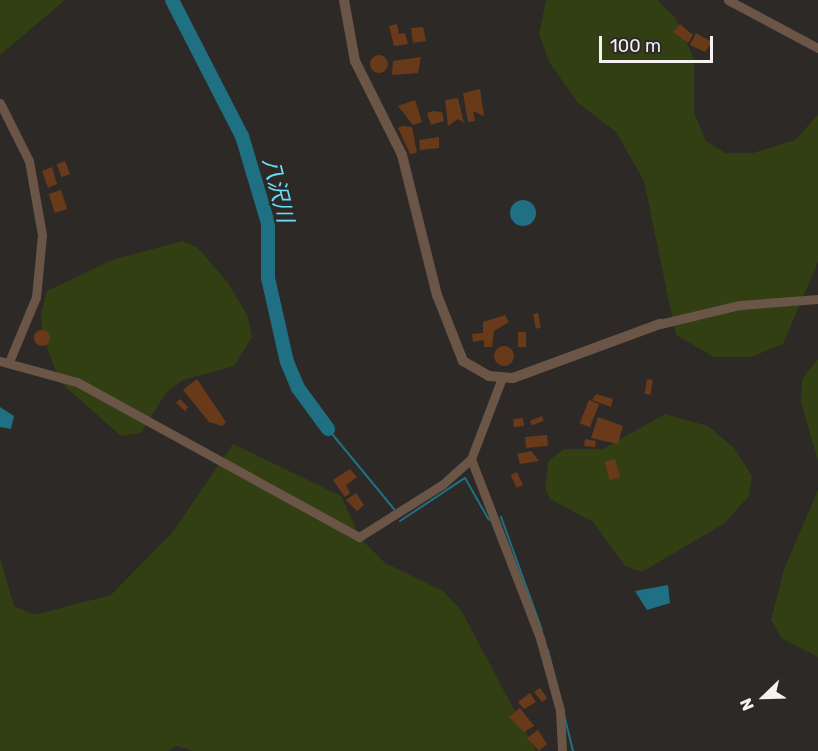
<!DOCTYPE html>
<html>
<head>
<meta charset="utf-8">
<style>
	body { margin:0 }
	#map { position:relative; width:818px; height:751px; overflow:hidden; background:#2d2927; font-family:Rubik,"Noto Sans JP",sans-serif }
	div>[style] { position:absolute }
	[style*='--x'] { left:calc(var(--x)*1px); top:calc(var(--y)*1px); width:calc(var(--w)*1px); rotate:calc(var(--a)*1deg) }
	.green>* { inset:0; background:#313f12 }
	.water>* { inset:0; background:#1f7083 }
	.round { border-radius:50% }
	.stream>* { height:2px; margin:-1px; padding:0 1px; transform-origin:1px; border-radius:1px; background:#1f7083 }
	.river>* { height:14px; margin:-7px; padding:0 7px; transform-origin:7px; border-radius:7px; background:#1f7083 }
	.building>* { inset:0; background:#693a1a; transform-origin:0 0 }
	.minor>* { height:9px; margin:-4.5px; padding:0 4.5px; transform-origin:4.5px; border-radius:4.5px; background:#6b5547 }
	.tertiary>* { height:10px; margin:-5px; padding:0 5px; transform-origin:5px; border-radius:5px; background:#6b5547 }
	span { translate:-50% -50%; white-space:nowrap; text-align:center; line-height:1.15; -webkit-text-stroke:4.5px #2d2927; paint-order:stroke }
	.water-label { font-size:22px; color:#6bddf9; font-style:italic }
	.north { position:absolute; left:734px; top:667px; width:60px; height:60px; -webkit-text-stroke:4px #2d2927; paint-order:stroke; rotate:247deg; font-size:16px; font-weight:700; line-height:24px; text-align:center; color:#f4f1f0 }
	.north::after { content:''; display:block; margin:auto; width:21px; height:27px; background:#f4f1f0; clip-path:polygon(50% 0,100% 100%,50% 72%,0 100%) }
	.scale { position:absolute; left:599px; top:36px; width:114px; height:27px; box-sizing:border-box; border:3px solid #f4f1f0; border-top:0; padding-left:8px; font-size:18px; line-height:21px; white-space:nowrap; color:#f4f1f0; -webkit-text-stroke:4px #2d2927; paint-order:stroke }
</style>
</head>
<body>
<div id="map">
	<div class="green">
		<i style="clip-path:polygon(0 0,65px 0,0 55px)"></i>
		<i style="clip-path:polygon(546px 0,658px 0,675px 18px,694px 59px,694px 113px,706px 141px,725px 153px,753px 153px,795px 140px,818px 115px,818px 262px,783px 344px,751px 357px,714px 357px,676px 335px,644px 181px,616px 132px,578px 103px,549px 62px,539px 34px)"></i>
		<i style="clip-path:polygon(182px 241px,197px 247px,229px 284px,248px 317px,252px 337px,234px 366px,183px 380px,167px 391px,141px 433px,121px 436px,60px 382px,43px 337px,41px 313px,47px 291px,112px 260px)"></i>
		<i style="clip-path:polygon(818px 359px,818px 460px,801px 403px,802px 379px)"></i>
		<i style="clip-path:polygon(665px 414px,708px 426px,734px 448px,752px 476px,749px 496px,725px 523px,642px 572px,625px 566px,593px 522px,550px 499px,545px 487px,548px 461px,564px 449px,603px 449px)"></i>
		<i style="clip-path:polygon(233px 444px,341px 496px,360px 538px,385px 563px,443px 591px,461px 610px,536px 751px,194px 751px,177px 746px,168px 751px,0 751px,0 558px,14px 606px,34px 615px,111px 595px,172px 533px)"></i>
		<i style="clip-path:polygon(818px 490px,818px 657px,781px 638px,771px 620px,784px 569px)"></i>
	</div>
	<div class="water">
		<i class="round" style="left:510px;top:200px;width:26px;height:26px"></i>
		<i style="clip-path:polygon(0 407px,14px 416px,11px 429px,0 427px)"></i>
		<i style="clip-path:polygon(668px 585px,670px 603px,647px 610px,635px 591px)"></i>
	</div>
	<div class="stream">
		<i style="--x:328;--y:429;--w:104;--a:50.5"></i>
		<i style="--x:501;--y:517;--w:120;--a:70.1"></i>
		<i style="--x:400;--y:521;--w:78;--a:-33.5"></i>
		<i style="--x:465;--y:478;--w:48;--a:60.3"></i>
		<i style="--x:548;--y:650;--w:104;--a:76.1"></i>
	</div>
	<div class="river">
		<i style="--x:172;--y:0;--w:153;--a:62.8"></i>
		<i style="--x:242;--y:136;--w:91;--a:73.4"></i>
		<i style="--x:268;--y:223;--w:55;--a:90"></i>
		<i style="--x:268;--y:278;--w:86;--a:77.3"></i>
		<i style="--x:287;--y:362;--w:28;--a:67"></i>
		<i style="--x:298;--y:388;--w:51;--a:53.8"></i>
	</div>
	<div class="building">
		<i style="clip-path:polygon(397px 24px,399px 34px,405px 33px,408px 44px,394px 46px,389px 26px)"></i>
		<i style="clip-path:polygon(680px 24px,693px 35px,688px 43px,673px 32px)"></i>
		<i style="clip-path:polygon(423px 27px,426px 41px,413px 43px,411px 28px)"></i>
		<i style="clip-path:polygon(696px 33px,712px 42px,705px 52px,690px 45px)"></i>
		<i class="round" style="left:370px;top:55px;width:18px;height:18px"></i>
		<i style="clip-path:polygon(421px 57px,418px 73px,392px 75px,393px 61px)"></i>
		<i style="clip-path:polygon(480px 89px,484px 116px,473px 111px,475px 121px,468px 122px,463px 93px)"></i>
		<i style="clip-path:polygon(458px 98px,464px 123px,458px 119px,448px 126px,445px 100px)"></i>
		<i style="clip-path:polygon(415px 100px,422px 122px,413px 125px,398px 106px)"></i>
		<i style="clip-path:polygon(433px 111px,442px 112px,444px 121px,431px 125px,427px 113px)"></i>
		<i style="clip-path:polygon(402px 126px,412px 127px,417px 153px,410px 154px,398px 128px)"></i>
		<i style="clip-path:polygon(439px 137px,439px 148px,420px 150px,419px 140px)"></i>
		<i style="left:65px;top:161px;width:14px;height:9px;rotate:69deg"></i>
		<i style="clip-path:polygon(52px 167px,57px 184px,48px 188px,42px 171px)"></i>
		<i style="left:61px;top:190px;width:20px;height:13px;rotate:72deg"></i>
		<i style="left:538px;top:313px;width:15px;height:5px;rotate:79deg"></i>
		<i style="clip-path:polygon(505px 315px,509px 322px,494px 331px,492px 347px,484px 347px,484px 340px,473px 342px,472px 334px,483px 333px,483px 322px)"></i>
		<i class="round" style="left:34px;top:330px;width:16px;height:16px"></i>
		<i style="left:526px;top:332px;width:15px;height:8px;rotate:90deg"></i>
		<i class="round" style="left:494px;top:346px;width:20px;height:20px"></i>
		<i style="clip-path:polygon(197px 379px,226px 422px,222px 426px,209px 422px,183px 390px)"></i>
		<i style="left:647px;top:379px;width:6px;height:15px;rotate:9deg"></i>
		<i style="clip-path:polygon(596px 394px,613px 399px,611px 407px,592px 400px)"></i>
		<i style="clip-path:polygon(180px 399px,188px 407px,185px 411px,176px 403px)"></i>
		<i style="left:589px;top:400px;width:11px;height:25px;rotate:22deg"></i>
		<i style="left:542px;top:416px;width:5px;height:13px;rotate:68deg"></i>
		<i style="clip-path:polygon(598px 417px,623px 426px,618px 444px,591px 438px)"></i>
		<i style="left:523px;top:418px;width:8px;height:10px;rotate:83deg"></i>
		<i style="left:547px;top:435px;width:11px;height:22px;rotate:85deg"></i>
		<i style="clip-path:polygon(585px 439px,596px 441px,595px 447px,584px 446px)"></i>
		<i style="clip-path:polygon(531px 451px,539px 461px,520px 464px,517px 454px)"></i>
		<i style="left:615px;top:459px;width:19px;height:11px;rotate:74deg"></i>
		<i style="clip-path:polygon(350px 469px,357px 477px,346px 485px,350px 493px,345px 497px,333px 480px)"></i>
		<i style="left:517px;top:472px;width:14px;height:7px;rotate:65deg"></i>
		<i style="clip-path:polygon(356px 493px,364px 505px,357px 511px,346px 500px)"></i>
		<i style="clip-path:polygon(540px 688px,547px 698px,542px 702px,534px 692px)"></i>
		<i style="clip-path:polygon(530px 693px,536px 702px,524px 709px,518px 702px)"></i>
		<i style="clip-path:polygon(520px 708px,534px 726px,524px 732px,509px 717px)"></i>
		<i style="clip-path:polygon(538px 730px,547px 744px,539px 751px,527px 738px)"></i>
	</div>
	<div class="minor">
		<i style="--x:728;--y:0;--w:102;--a:28.1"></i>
		<i style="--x:0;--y:103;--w:65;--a:63.4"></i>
		<i style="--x:29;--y:161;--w:75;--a:80"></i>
		<i style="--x:42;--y:235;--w:62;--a:95.5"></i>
		<i style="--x:36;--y:297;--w:70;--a:112.6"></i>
		<i style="--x:660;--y:324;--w:82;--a:-13.4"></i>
		<i style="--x:740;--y:305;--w:78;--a:-4.4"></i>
		<i style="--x:0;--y:361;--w:80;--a:15.3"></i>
		<i style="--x:77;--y:382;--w:322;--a:28.8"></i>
		<i style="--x:359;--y:537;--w:99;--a:-32.2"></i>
		<i style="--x:443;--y:484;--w:38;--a:-42"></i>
		<i style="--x:471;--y:459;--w:87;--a:-69.1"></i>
		<i style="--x:471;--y:459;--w:192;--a:68.9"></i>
		<i style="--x:540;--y:638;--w:75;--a:74.5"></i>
		<i style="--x:560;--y:710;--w:41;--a:87.2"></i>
	</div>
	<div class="tertiary">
		<i style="--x:344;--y:0;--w:62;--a:79.8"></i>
		<i style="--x:355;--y:61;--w:105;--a:63.4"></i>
		<i style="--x:402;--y:155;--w:144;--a:76"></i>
		<i style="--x:437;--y:295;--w:71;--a:68.5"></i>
		<i style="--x:463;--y:361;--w:30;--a:30"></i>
		<i style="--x:489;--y:376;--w:24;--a:5"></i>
		<i style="--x:513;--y:378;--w:157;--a:-20.2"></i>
	</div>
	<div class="water-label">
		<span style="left:278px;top:190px;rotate:76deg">八沢川</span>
	</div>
	<div class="north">N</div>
	<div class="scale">100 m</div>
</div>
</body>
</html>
